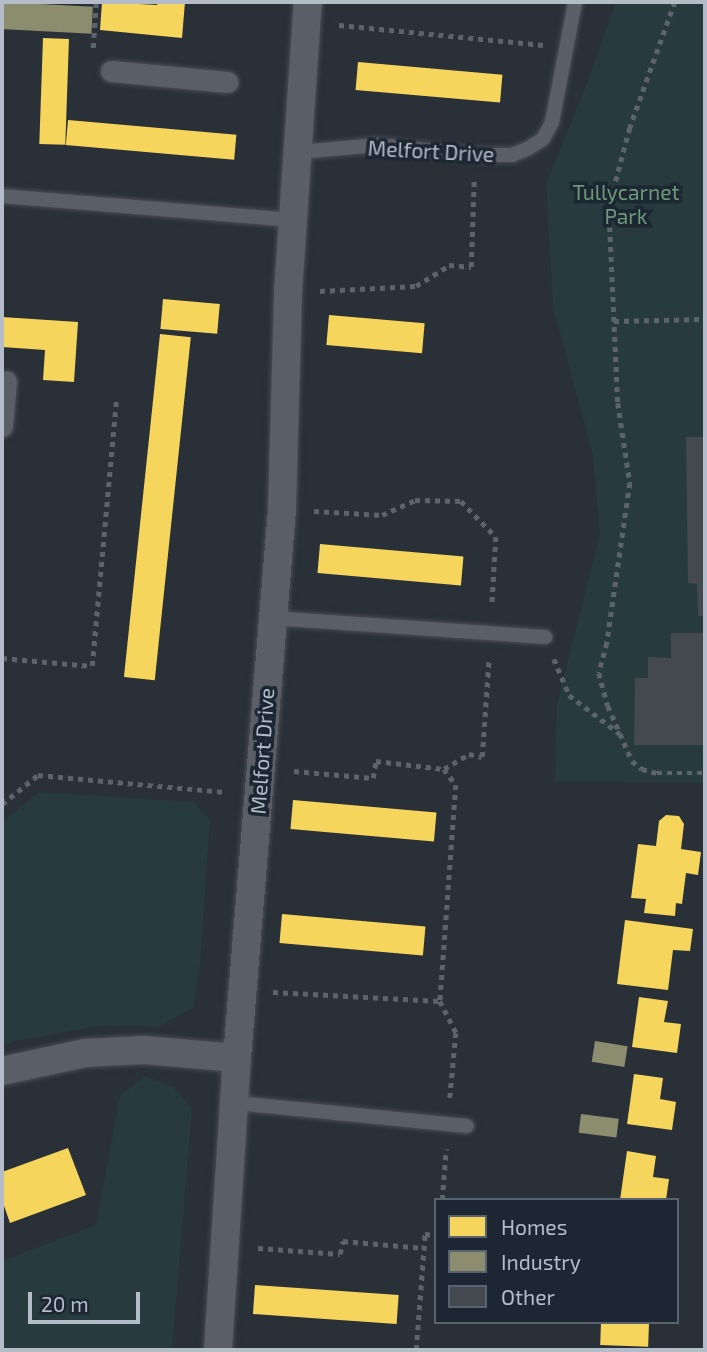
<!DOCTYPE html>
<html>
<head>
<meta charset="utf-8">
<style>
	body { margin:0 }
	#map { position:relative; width:707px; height:1352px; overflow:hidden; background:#2a3038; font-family:"Exo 2",sans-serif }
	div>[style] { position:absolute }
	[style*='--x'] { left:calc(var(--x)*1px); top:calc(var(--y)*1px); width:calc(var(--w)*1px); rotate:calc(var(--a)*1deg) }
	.green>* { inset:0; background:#273a3e }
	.homes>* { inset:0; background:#f6d55c; transform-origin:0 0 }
	.industry>* { inset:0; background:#8c8c6e; transform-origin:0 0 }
	.building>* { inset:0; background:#444950 }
	.path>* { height:4.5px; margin-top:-2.25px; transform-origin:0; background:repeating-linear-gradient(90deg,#5d636a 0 5px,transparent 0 10px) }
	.roads { filter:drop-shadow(0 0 2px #484c53) drop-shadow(0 0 2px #484c53) }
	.service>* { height:14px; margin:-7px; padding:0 7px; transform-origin:7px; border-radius:7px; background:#5a5e66 }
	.pedestrian>* { height:21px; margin:-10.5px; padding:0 10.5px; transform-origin:10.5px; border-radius:10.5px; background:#5a5e66 }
	.minor>* { height:28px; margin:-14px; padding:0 14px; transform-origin:14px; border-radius:14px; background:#5a5e66 }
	span { translate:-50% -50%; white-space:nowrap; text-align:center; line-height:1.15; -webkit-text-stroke:7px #1d2633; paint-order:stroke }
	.street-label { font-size:21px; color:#b4bcc9 }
	.park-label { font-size:21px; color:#6b9a76 }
	.frame { position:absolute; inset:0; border:4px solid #b4bcc9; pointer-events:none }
	.legend { position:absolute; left:434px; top:1198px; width:245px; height:126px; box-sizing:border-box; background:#1d2633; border:2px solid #59626f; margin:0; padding:9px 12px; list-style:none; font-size:21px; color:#b4bcc9 }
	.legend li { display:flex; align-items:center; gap:14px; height:35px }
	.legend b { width:35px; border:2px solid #59626f }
	.scale { position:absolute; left:28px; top:1292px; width:112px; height:32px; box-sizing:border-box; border:4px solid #b4bcc9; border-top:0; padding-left:9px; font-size:21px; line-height:24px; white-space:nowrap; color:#b4bcc9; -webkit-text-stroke:5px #1d2633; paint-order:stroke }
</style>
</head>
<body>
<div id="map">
	<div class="green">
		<i style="clip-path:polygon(616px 2px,705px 2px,705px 783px,555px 781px,557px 704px,600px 534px,593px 455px,553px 307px,546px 184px,588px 81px)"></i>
		<i style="clip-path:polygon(39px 792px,193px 802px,210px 820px,200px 962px,193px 1008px,158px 1027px,104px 1025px,15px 1041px,2px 1046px,2px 822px)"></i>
		<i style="clip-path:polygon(145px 1076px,173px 1087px,192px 1108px,172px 1350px,2px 1350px,2px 1261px,96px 1225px,120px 1096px)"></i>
	</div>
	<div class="homes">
		<i style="clip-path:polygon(102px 2px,157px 5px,158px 2px,185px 2px,182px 38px,100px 30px)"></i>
		<i style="left:43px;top:38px;width:26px;height:106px;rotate:2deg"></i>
		<i style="left:358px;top:62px;width:145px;height:28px;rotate:5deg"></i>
		<i style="left:68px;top:120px;width:169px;height:25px;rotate:5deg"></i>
		<i style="left:163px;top:299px;width:57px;height:30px;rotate:5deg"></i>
		<i style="left:329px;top:315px;width:96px;height:30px;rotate:5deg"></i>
		<i style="clip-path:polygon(2px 317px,78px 322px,74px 382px,43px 380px,45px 350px,2px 347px)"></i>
		<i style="left:160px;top:334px;width:31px;height:345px;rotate:6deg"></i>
		<i style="left:320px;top:544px;width:144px;height:29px;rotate:5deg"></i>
		<i style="left:293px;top:800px;width:144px;height:29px;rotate:5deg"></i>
		<i style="clip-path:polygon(666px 815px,679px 816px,684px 824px,681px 849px,701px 852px,698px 875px,686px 873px,682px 904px,676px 903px,675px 916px,644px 913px,646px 899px,631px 898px,638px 844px,656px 846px,659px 821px)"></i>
		<i style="left:282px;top:914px;width:144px;height:29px;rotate:5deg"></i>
		<i style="clip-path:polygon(625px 920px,693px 929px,690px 951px,673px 950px,668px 990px,617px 984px)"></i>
		<i style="clip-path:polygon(639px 997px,668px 1001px,664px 1022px,681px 1024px,677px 1053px,632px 1047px)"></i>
		<i style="clip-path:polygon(634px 1074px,663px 1078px,660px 1099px,676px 1102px,672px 1130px,627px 1124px)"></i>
		<i style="clip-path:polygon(68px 1148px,86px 1195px,10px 1223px,2px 1200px,2px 1172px)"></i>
		<i style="clip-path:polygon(627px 1151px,656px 1156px,653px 1177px,669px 1179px,666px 1200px,620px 1200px)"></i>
		<i style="left:255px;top:1285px;width:144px;height:29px;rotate:4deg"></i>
		<i style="left:601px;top:1322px;width:48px;height:23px;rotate:2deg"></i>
	</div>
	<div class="industry">
		<i style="left:2px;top:2px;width:91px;height:27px;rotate:3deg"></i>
		<i style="left:595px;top:1041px;width:33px;height:21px;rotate:9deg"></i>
		<i style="left:581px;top:1114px;width:38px;height:19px;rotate:7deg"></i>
	</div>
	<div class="building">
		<i style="clip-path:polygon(686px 437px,705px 437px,705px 616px,698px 616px,697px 584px,688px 583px)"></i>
		<i style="clip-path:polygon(671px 633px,705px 633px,705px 745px,634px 745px,635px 678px,648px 678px,648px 657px,671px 658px)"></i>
	</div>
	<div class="path">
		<i style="--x:675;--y:2;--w:134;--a:109.7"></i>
		<i style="--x:630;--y:128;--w:82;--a:104.9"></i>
		<i style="--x:609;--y:207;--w:196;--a:87.4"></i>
		<i style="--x:618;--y:403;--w:81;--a:81.5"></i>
		<i style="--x:630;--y:483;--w:162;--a:98.2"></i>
		<i style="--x:607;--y:643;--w:31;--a:105"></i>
		<i style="--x:599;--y:673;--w:34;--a:75"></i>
		<i style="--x:608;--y:706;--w:60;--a:66.4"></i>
		<i style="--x:632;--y:761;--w:13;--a:39"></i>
		<i style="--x:642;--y:769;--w:16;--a:15"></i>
		<i style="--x:657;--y:773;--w:48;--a:0"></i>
		<i style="--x:339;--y:25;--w:205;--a:5.6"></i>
		<i style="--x:93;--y:48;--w:46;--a:-86.3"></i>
		<i style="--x:320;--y:291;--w:96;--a:-3"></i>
		<i style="--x:416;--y:286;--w:39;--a:-32"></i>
		<i style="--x:449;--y:265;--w:22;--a:5"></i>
		<i style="--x:471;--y:267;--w:86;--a:-88"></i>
		<i style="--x:614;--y:321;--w:91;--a:-1.3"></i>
		<i style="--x:314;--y:511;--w:68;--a:3.4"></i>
		<i style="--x:382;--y:515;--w:36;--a:-24"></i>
		<i style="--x:415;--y:500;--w:46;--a:1.2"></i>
		<i style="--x:461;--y:501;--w:50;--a:45.8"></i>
		<i style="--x:496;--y:537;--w:70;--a:93.3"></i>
		<i style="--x:2;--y:658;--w:90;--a:5.1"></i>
		<i style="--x:92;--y:666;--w:267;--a:-84.8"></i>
		<i style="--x:554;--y:659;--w:39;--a:67"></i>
		<i style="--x:569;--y:695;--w:64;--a:37.4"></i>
		<i style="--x:444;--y:769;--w:20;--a:53"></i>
		<i style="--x:456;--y:785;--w:217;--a:94.2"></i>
		<i style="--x:440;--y:1001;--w:36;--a:63"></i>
		<i style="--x:456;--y:1033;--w:65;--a:95.3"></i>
		<i style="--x:294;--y:771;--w:79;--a:5.1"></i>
		<i style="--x:373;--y:778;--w:17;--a:-80"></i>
		<i style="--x:376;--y:761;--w:68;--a:6.7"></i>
		<i style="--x:444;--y:769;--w:29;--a:-31"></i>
		<i style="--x:469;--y:754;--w:13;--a:13"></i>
		<i style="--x:482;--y:757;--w:99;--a:-86"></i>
		<i style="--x:2;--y:804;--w:46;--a:-38.9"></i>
		<i style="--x:38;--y:775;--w:189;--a:5.2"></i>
		<i style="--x:273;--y:992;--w:167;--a:3.1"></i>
		<i style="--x:442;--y:1200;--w:51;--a:-85.5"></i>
		<i style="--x:258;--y:1248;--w:82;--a:4.2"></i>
		<i style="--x:340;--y:1254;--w:13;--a:-77"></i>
		<i style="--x:343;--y:1241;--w:81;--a:4.9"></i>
		<i style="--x:416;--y:1350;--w:116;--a:-85.6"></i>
		<i style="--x:425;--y:1234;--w:11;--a:5"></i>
	</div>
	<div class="roads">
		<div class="service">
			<i style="--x:299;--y:152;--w:79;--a:-5.1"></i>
			<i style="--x:378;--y:145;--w:98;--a:5.9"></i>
			<i style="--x:475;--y:155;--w:37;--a:0"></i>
			<i style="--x:512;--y:155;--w:18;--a:-22"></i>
			<i style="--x:529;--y:148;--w:17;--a:-33"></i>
			<i style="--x:543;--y:139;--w:19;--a:-62"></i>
			<i style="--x:552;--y:122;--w:122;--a:-79.1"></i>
			<i style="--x:2;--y:196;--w:294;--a:4.7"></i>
			<i style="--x:272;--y:618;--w:274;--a:4"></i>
			<i style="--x:236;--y:1103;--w:232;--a:5.7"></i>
		</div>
		<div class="pedestrian">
			<i style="--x:111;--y:71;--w:117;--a:5.4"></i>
			<i style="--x:2;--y:426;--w:45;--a:-84.9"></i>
		</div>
		<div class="minor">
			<i style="--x:2;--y:1071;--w:85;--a:-12.2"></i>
			<i style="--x:85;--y:1053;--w:59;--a:-2.9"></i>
			<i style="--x:144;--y:1050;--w:93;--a:4.9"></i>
			<i style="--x:218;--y:1350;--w:293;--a:-86.3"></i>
			<i style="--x:237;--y:1058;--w:551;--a:-85.31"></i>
			<i style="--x:282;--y:509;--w:217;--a:-88.4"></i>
			<i style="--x:288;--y:292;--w:291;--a:-86.1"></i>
		</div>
	</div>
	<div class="street-label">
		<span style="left:431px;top:151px;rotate:3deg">Melfort Drive</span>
		<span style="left:262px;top:751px;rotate:-86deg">Melfort Drive</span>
	</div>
	<div class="park-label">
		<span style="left:626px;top:204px">Tullycarnet<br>Park</span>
	</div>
	<div class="frame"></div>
	<ul class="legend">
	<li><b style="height:19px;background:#f6d55c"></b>Homes</li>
	<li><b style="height:19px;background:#8c8c6e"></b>Industry</li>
	<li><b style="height:19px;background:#444950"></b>Other</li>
	</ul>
	<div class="scale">20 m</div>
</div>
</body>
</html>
